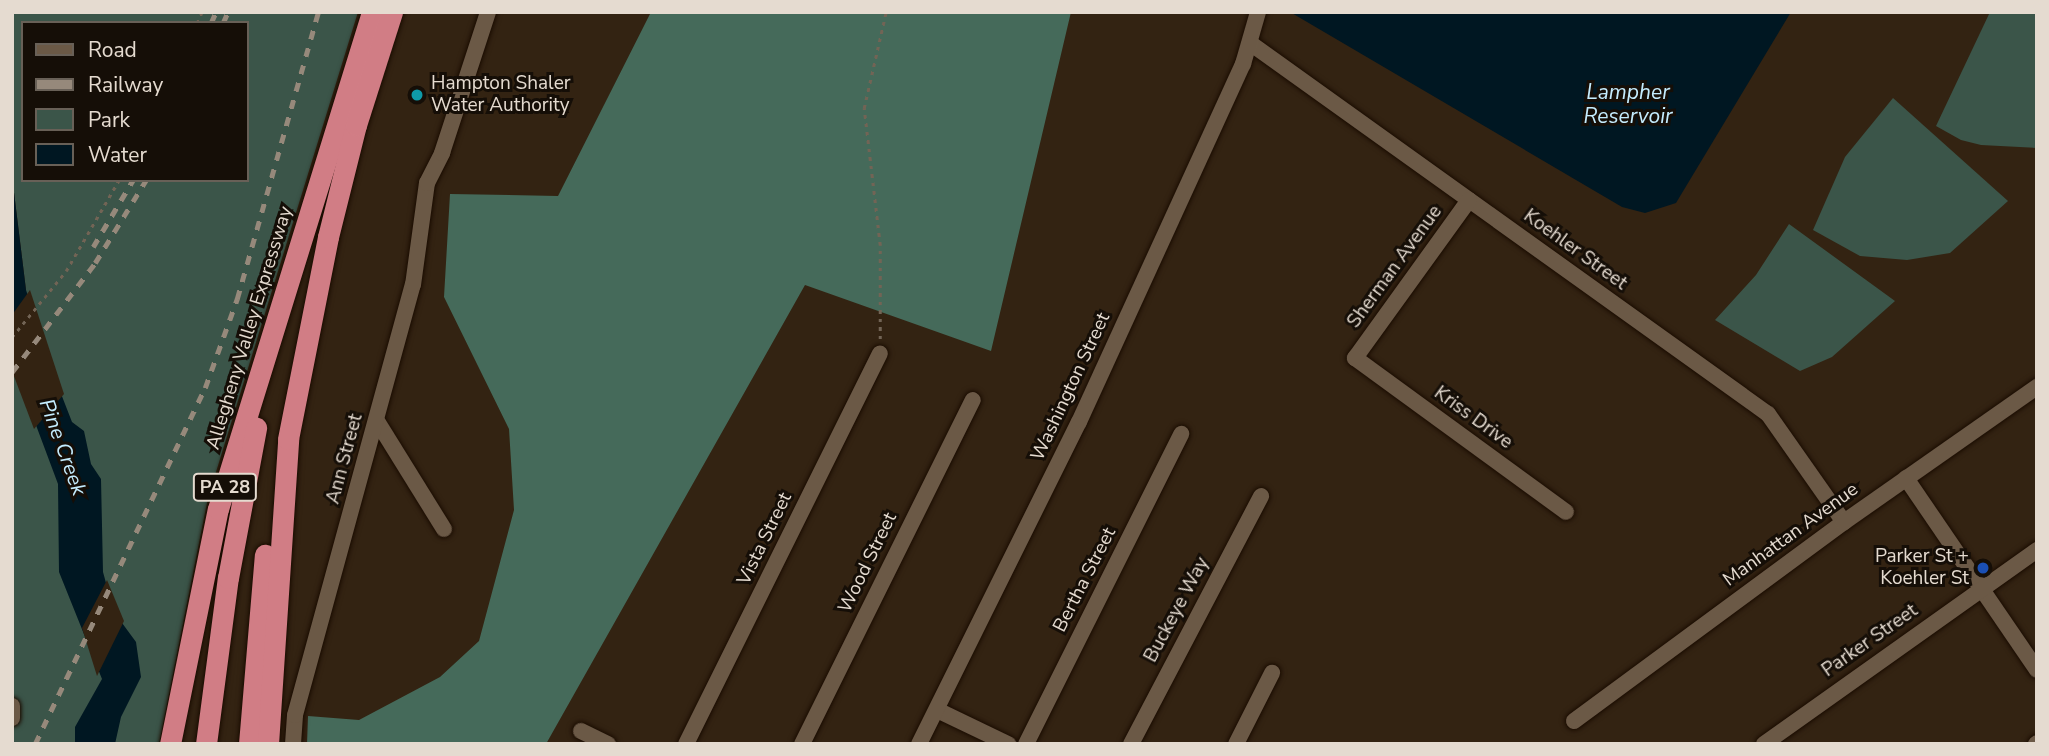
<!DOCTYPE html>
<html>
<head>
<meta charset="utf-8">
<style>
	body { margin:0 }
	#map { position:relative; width:2049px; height:756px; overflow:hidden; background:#332312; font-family:"Nunito Sans",sans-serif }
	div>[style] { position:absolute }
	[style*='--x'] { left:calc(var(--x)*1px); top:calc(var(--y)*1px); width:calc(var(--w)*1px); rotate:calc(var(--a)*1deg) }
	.green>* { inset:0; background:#3b5549 }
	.forest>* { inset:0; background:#456a5a }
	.water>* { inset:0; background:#001722 }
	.pier>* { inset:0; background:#332312 }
	.path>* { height:2.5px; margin-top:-1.25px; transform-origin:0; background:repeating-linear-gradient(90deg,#726455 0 3.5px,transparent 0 8.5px) }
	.roads { filter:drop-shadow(0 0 2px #1a0c00) drop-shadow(0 0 2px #1a0c00) }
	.minor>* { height:16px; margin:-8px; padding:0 8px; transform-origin:8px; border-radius:8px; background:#6b5946 }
	.highway>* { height:21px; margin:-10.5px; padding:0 10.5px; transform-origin:10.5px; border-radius:10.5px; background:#d17d85 }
	.rail>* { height:4.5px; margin-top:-2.25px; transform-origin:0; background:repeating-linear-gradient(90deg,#96897b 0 9px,transparent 0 18px) }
	.dots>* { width:19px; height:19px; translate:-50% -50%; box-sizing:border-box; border:4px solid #150e07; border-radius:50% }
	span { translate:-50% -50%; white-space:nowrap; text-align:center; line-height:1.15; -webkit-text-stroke:6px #150e07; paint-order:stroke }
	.shield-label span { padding:2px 5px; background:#150e07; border:2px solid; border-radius:5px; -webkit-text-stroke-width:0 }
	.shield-label { font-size:18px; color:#e5dbd0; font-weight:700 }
	.poi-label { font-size:19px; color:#e5dbd0 }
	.left { translate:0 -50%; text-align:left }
	.right { translate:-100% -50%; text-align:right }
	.street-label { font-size:19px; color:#e5dbd0 }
	.water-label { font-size:21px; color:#c4ecfe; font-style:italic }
	.frame { position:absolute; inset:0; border:14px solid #e5dbd0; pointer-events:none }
	.legend { position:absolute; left:21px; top:21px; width:228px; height:161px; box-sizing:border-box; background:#150e07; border:2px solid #686057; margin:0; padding:9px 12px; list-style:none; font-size:21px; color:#e5dbd0 }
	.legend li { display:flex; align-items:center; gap:14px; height:35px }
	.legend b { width:35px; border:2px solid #686057 }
</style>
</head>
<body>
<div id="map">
	<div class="green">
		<i style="clip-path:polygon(evenodd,12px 12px,358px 12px,208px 498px,159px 744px,12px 744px,12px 305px,26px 290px,12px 176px,12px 12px,23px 23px,247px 23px,247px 180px,23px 180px,23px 23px)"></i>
		<i style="clip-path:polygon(1990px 12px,2037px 12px,2037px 148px,1981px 145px,1961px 140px,1936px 126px)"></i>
		<i style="clip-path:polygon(1893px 98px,2008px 201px,1950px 253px,1907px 260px,1860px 256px,1813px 230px,1845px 157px)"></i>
		<i style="clip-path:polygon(1789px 224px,1895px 301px,1832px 357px,1800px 371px,1715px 320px,1756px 275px)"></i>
	</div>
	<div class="forest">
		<i style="clip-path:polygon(651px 12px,1071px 12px,991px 351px,805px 285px,546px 744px,307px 744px,308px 716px,359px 720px,440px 677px,479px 641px,514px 510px,509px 429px,444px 297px,450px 194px,558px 196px)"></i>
	</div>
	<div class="water">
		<i style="clip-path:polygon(1290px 12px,1791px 12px,1676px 203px,1645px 213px,1622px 207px)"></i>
		<i style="clip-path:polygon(12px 176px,26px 290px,58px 386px,72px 422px,84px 431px,91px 464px,101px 479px,103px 572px,114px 612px,136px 642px,141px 677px,121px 717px,115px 744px,75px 744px,75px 727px,102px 679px,59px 572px,58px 484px,12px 361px)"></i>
	</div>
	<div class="pier">
		<i style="clip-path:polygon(30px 290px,64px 394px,34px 429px,12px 371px,12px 315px)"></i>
		<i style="clip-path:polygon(107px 580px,124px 621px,97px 676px,82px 628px)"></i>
	</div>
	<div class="path">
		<i style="--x:197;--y:23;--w:12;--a:-66"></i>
		<i style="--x:12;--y:337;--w:85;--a:-50.7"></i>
		<i style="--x:66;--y:271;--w:105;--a:-59.8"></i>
		<i style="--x:880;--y:339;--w:94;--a:-90"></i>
		<i style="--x:880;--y:245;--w:138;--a:-96.7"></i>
		<i style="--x:864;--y:108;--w:98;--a:-77.1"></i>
	</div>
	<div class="roads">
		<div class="minor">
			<i style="--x:1250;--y:43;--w:637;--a:35.61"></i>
			<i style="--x:1768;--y:414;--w:132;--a:54.9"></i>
			<i style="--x:1469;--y:200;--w:195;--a:125.8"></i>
			<i style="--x:1355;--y:358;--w:261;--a:36.1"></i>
			<i style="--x:377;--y:421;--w:127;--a:58.2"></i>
			<i style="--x:1906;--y:478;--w:232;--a:55.7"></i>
			<i style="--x:12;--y:706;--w:12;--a:90"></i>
			<i style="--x:937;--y:710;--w:79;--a:25.6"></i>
			<i style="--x:1574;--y:721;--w:335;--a:-36.4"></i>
			<i style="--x:1844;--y:522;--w:236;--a:-35"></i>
			<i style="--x:581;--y:731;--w:30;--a:26"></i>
			<i style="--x:293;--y:744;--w:29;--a:-86"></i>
			<i style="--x:295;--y:715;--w:446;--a:-74.7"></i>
			<i style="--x:413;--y:285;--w:103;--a:-82.2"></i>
			<i style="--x:427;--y:183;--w:34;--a:-63"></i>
			<i style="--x:442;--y:153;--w:148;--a:-71.9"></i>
			<i style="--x:686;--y:744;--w:436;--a:-63.6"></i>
			<i style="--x:802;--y:744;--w:384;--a:-63.6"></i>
			<i style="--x:919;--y:744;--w:360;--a:-63.6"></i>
			<i style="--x:1079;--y:422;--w:394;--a:-65.4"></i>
			<i style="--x:1243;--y:64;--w:54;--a:-73.9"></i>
			<i style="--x:1026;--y:744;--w:347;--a:-63.4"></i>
			<i style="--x:1131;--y:744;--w:280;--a:-62.3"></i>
			<i style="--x:1236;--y:744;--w:80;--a:-63.1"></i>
			<i style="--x:1764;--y:744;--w:335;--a:-35.4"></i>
			<i style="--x:2036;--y:744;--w:1;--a:-45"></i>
		</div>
		<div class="highway">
			<i style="--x:170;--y:744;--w:240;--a:-78.5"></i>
			<i style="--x:218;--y:509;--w:520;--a:-72.78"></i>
			<i style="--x:206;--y:744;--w:167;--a:-82.5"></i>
			<i style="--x:228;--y:578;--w:153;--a:-79.4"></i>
			<i style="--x:249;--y:744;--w:190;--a:-85.2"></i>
			<i style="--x:268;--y:744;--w:306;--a:-86.2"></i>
			<i style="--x:288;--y:439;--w:206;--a:-78.8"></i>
			<i style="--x:328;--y:237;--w:115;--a:-76"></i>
			<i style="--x:356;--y:125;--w:119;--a:-72.3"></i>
		</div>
	</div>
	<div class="rail">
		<i style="--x:211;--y:23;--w:12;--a:-66"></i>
		<i style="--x:223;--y:23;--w:12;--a:-66"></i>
		<i style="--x:93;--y:247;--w:78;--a:-59.2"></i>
		<i style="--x:12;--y:372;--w:137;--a:-52.7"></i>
		<i style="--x:95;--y:263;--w:97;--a:-58.4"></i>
		<i style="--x:35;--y:744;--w:395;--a:-64.5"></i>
		<i style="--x:205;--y:388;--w:95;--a:-70.2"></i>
		<i style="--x:237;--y:299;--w:298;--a:-74.2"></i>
	</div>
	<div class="dots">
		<i style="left:417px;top:95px;background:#0f9aa8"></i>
		<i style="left:1983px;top:568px;background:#1a4fb4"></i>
	</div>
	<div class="shield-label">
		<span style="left:225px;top:487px">PA 28</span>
	</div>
	<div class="poi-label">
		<span class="left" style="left:431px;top:95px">Hampton Shaler<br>Water Authority</span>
		<span class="right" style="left:1969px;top:568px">Parker St +<br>Koehler St</span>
	</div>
	<div class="street-label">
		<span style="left:1575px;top:250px;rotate:36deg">Koehler Street</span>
		<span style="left:1395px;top:267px;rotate:-54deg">Sherman Avenue</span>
		<span style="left:250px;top:328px;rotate:-73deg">Allegheny Valley Expressway</span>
		<span style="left:1071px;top:387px;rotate:-65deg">Washington Street</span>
		<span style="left:1473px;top:418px;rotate:36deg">Kriss Drive</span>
		<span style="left:345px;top:459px;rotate:-75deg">Ann Street</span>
		<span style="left:1791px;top:535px;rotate:-36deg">Manhattan Avenue</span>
		<span style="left:765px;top:539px;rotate:-64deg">Vista Street</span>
		<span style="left:868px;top:563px;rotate:-64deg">Wood Street</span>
		<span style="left:1085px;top:580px;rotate:-63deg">Bertha Street</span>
		<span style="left:1177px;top:610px;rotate:-62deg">Buckeye Way</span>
		<span style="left:1870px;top:641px;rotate:-35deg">Parker Street</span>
	</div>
	<div class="water-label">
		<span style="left:1628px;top:104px">Lampher<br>Reservoir</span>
		<span style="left:63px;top:447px;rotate:70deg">Pine Creek</span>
	</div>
	<div class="frame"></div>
	<ul class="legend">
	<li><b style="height:9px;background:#6b5946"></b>Road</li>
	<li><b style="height:9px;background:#96897b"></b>Railway</li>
	<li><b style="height:19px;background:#3b5549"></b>Park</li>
	<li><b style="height:19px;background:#001722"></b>Water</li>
	</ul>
</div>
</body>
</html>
